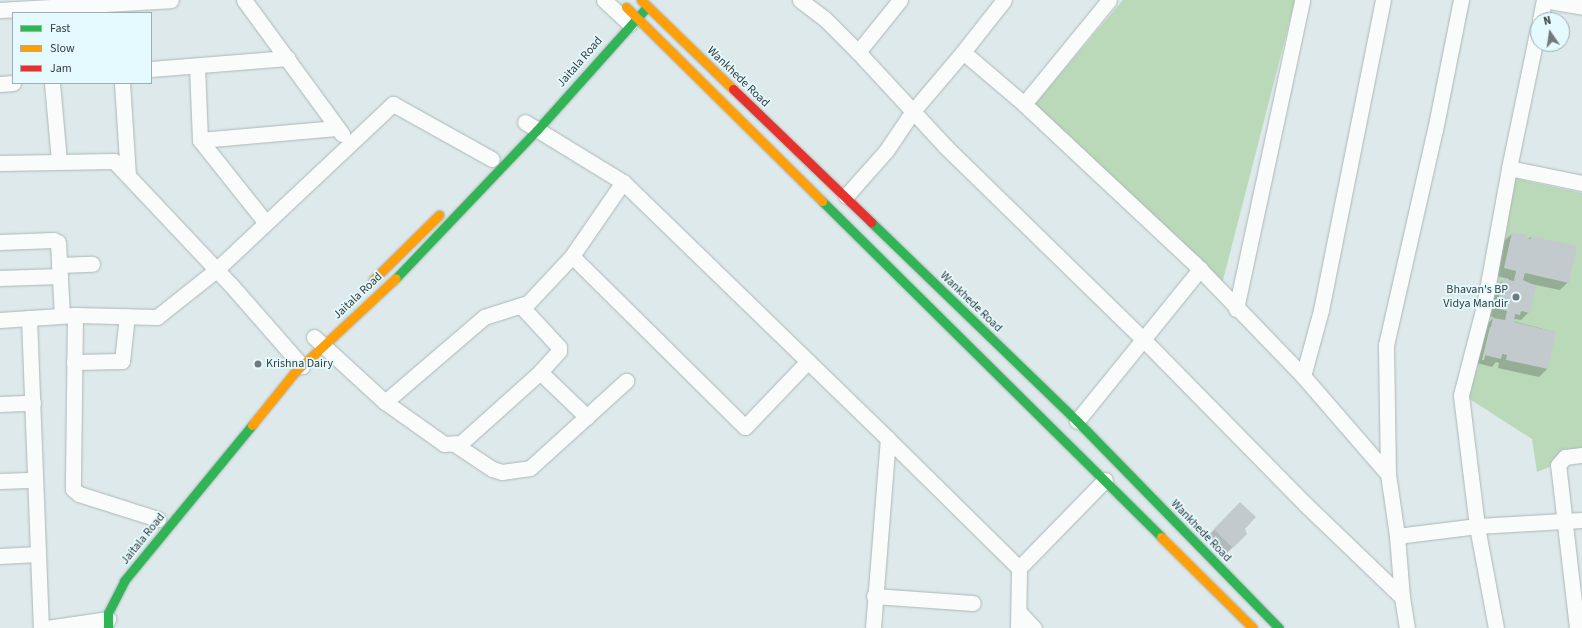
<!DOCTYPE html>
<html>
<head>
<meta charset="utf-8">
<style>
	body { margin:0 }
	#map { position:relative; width:1582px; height:628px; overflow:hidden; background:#dde9ea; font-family:"Source Sans 3",sans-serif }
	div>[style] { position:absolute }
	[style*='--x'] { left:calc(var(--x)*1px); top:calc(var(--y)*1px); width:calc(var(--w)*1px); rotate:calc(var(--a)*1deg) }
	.green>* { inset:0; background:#bad9b9 }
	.shadow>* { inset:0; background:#0003 }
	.building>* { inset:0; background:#c2cacd }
	.roads { filter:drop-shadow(0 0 1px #adb6b7) drop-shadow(0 0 1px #adb6b7) }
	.street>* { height:15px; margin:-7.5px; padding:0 7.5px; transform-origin:7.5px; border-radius:7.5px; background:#fafcfc }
	.fast>* { height:9px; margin:-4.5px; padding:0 4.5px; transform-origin:4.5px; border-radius:4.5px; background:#30b455 }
	.slow>* { height:9px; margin:-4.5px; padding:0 4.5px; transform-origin:4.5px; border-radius:4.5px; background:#ff9f0a }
	.jam>* { height:9px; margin:-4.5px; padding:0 4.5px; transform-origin:4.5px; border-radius:4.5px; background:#e5322d }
	.dots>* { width:11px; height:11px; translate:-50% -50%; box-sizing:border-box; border:2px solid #e4fafe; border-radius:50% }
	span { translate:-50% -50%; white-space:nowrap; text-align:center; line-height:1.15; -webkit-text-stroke:3.5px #e4fafe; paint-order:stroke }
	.street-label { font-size:12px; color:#353d3f }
	.poi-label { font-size:12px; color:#353d3f }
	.right { translate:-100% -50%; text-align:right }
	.left { translate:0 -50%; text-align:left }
	.legend { position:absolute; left:12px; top:12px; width:140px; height:72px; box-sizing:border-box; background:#e4fafe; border:1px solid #9eaeb2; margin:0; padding:5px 7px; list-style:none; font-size:12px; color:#353d3f }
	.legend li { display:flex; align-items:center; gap:8px; height:20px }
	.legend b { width:20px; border:1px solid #9eaeb2 }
	.north { position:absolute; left:1530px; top:12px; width:40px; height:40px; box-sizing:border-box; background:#e4fafe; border:1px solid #9eaeb2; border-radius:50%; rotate:347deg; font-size:11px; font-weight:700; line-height:16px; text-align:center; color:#353d3f }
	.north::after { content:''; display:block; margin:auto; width:14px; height:18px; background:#70797b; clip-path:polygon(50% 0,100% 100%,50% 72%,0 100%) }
</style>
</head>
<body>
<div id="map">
	<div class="green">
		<i style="clip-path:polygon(1123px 0,1295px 0,1221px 288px,1034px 105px)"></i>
		<i style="clip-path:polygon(1513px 178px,1582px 193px,1582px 454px,1537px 472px,1532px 439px,1465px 396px)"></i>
	</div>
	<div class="shadow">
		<i style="clip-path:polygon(evenodd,1513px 233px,1525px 239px,1532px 237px,1568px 282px,1560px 290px,1531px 284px,1529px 312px,1521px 320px,1515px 319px,1513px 321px,1555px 332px,1547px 369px,1539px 377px,1498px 368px,1499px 363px,1496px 362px,1492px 367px,1477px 363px,1485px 327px,1494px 317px,1488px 316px,1495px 288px,1503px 280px,1508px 281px,1509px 279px,1497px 276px,1504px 241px,1513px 233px,1490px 327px,1492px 327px,1484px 360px,1482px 360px,1490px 327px)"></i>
		<i style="clip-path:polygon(1240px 503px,1246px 534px,1227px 553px,1208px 536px)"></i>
	</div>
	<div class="building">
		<i style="clip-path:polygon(1512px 232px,1527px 235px,1526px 238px,1531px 239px,1531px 236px,1577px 246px,1569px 283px,1525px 273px,1523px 280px,1536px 286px,1530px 313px,1521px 311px,1520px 315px,1515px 314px,1514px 322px,1556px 332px,1548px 369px,1506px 360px,1507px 355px,1502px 354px,1501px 359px,1484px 355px,1493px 318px,1505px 320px,1507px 311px,1496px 308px,1503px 279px,1514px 281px,1516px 271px,1504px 268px)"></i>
		<i style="clip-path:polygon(1240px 502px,1256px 517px,1245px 529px,1247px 534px,1233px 548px,1214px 529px)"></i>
	</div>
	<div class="roads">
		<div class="street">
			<i style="--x:244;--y:0;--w:166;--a:53.8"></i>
			<i style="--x:604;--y:0;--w:35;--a:43"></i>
			<i style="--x:800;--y:0;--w:31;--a:37"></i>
			<i style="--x:825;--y:19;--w:47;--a:45"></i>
			<i style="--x:858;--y:52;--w:129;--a:47.2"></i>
			<i style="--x:946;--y:147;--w:277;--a:44.3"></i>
			<i style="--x:1144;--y:340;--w:230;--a:45.5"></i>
			<i style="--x:1305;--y:504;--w:134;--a:43.8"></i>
			<i style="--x:1402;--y:597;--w:61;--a:-94.7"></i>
			<i style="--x:1397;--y:536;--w:81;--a:-7.1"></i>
			<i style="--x:1477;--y:526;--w:132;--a:-97"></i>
			<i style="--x:1461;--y:395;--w:92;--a:-75.5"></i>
			<i style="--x:1484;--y:306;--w:140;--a:-79.7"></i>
			<i style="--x:1509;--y:168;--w:143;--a:-78.3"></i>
			<i style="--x:1004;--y:0;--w:66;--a:128.3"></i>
			<i style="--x:963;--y:52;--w:80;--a:40.4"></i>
			<i style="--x:1024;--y:104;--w:233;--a:43.1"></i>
			<i style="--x:1194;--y:263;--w:157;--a:46"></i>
			<i style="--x:1303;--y:376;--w:130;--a:49.1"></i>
			<i style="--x:1388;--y:474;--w:63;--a:81.7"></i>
			<i style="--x:1544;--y:0;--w:39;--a:10"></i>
			<i style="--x:0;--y:10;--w:171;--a:-3.3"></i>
			<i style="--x:1540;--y:20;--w:20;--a:-79"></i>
			<i style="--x:858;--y:52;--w:67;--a:-51.1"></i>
			<i style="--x:197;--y:66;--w:74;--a:87.7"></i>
			<i style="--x:200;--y:140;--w:137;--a:-5"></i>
			<i style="--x:151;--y:69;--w:137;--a:-4.6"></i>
			<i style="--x:52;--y:83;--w:79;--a:84.9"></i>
			<i style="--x:122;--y:83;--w:93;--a:86.3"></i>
			<i style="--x:0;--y:84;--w:13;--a:-4"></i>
			<i style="--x:1024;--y:104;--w:134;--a:-50.7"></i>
			<i style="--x:525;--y:122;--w:115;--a:31.5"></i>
			<i style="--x:623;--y:182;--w:369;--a:44.1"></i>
			<i style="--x:200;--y:140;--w:106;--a:51.5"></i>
			<i style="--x:0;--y:163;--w:114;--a:-1"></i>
			<i style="--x:114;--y:161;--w:170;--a:46.7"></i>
			<i style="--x:231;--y:285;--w:108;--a:48.8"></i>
			<i style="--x:1509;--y:168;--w:75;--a:11.6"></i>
			<i style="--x:623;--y:182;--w:90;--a:124.6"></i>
			<i style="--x:572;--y:256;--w:243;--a:44.7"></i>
			<i style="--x:745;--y:427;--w:91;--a:-46.3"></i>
			<i style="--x:846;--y:196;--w:60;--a:-48.4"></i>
			<i style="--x:886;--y:151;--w:48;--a:-56"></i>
			<i style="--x:913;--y:111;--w:77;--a:-49.7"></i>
			<i style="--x:0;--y:242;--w:54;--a:-2.1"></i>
			<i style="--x:58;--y:242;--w:73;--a:86.9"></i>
			<i style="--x:59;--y:265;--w:33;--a:-2"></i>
			<i style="--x:0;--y:278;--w:60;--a:-1.9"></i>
			<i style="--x:521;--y:306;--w:56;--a:47.2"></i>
			<i style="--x:559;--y:347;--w:4;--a:90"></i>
			<i style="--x:559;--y:351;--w:28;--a:132"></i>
			<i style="--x:1236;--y:309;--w:316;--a:-77.9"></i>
			<i style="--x:75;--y:315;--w:82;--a:1.4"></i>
			<i style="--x:157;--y:317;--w:75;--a:-38.5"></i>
			<i style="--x:216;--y:270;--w:243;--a:-43.2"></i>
			<i style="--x:393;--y:104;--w:113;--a:29.1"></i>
			<i style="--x:29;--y:318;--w:310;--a:87.8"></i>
			<i style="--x:0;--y:320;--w:75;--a:-3.8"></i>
			<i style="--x:75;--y:315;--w:174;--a:90.7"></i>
			<i style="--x:73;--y:489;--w:8;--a:40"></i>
			<i style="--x:79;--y:494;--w:83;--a:17.6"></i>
			<i style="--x:314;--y:337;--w:96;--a:42.5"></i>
			<i style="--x:385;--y:402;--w:72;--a:35.4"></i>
			<i style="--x:444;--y:444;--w:17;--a:-3"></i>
			<i style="--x:461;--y:443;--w:106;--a:-41.9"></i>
			<i style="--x:540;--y:372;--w:65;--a:43.8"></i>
			<i style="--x:74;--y:362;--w:48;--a:-1.2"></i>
			<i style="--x:122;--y:361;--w:45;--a:-83.7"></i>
			<i style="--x:1303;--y:376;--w:68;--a:-74.7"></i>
			<i style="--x:1321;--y:310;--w:316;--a:-78.7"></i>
			<i style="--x:385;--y:402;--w:130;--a:-40.6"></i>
			<i style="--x:484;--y:317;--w:46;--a:-17.7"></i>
			<i style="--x:528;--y:303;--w:64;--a:-46.9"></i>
			<i style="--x:0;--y:404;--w:33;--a:-2"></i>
			<i style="--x:1077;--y:421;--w:196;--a:-51"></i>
			<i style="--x:456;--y:445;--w:43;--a:33.7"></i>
			<i style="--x:492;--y:469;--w:10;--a:17"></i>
			<i style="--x:502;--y:472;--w:28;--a:-8"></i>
			<i style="--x:530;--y:468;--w:130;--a:-42.2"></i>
			<i style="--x:1388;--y:474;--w:129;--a:-90.9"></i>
			<i style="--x:1386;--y:345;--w:221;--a:-77.2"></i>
			<i style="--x:1435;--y:130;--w:133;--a:-78.7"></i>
			<i style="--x:0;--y:481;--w:35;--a:-2"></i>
			<i style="--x:0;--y:556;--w:38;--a:-3"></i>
			<i style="--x:874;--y:596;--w:99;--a:4"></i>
			<i style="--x:1402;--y:597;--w:31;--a:81"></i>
			<i style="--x:1019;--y:612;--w:22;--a:47"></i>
			<i style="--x:47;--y:628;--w:62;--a:-8.4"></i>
			<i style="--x:873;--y:628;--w:190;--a:-85.5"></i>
			<i style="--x:888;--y:439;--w:184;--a:44.6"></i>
			<i style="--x:1018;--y:628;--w:60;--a:-89"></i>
			<i style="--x:1019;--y:568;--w:123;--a:-45.7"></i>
			<i style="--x:1496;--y:628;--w:104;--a:-100.6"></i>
			<i style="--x:1477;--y:526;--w:105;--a:-3.3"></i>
			<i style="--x:1577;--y:628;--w:164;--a:-96.6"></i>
			<i style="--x:1558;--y:465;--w:11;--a:-49"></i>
			<i style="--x:1565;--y:457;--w:17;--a:-7"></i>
		</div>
		<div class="fast">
			<i style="--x:822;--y:201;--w:477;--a:44.7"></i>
			<i style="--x:871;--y:222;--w:286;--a:44"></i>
			<i style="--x:1077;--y:421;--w:289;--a:45.7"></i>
			<i style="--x:396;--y:278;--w:204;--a:-46.4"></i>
			<i style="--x:537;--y:130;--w:164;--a:-48.2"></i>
			<i style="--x:108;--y:628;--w:15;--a:-90"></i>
			<i style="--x:108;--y:613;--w:36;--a:-63"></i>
			<i style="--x:124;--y:581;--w:202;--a:-50.6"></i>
		</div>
		<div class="slow">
			<i style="--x:641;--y:0;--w:128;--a:44.1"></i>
			<i style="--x:626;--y:7;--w:276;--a:44.7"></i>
			<i style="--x:373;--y:280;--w:93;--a:-44.6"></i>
			<i style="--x:252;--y:425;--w:67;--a:-51.1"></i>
			<i style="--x:294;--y:373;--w:139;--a:-43"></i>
			<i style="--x:1161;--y:537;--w:129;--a:44.7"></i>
		</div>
		<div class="jam">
			<i style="--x:733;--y:89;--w:192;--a:43.9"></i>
		</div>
	</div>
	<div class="dots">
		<i style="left:1516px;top:297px;background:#70797b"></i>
		<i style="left:258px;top:364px;background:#70797b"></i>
	</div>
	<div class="street-label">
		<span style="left:580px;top:62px;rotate:-49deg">Jaitala Road</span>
		<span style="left:738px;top:77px;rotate:44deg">Wankhede Road</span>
		<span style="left:358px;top:296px;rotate:-43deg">Jaitala Road</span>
		<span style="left:971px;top:302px;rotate:44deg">Wankhede Road</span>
		<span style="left:1201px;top:531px;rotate:46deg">Wankhede Road</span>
		<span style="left:143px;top:539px;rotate:-51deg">Jaitala Road</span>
	</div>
	<div class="poi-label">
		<span class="right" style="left:1508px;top:297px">Bhavan's BP<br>Vidya Mandir</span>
		<span class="left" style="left:266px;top:364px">Krishna Dairy</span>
	</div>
	<ul class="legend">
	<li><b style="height:5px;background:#30b455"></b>Fast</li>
	<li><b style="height:5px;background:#ff9f0a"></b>Slow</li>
	<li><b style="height:5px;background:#e5322d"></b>Jam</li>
	</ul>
	<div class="north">N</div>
</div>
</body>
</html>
